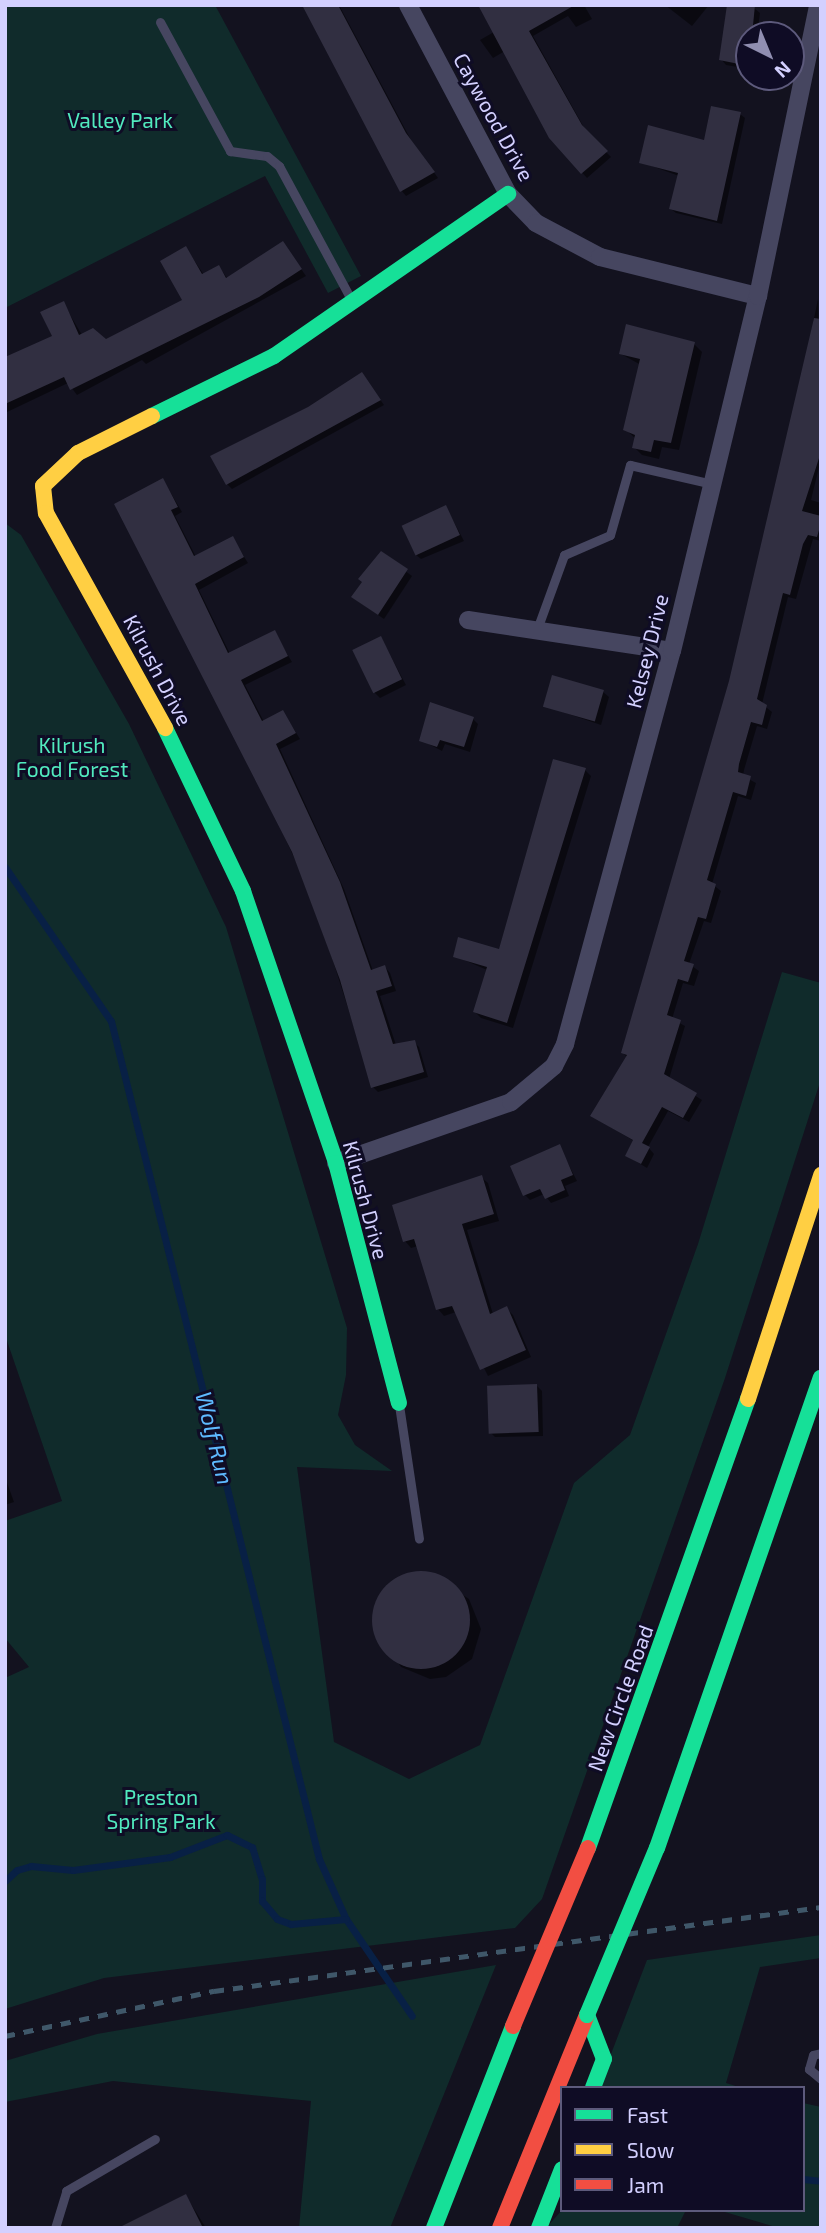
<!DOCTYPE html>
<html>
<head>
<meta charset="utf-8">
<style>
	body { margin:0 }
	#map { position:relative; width:826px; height:2233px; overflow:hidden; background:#13121f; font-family:"Exo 2",sans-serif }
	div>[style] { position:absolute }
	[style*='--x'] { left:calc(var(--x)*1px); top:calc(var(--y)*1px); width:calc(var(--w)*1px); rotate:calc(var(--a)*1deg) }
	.green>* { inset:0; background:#102b2b }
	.shadow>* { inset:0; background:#0007 }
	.stream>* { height:7px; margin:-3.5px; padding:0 3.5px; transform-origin:3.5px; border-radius:3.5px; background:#082045 }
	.building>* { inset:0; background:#312f41; transform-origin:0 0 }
	.round { border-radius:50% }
	.lane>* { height:9px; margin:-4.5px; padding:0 4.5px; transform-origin:4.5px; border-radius:4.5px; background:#464660 }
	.street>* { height:18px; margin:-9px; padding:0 9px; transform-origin:9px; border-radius:9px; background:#464660 }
	.fast>* { height:16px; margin:-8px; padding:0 8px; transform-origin:8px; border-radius:8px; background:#16e098 }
	.slow>* { height:16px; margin:-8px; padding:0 8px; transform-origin:8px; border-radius:8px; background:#ffcf43 }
	.jam>* { height:16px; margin:-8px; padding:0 8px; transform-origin:8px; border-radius:8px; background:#f24e42 }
	.rail>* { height:5px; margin-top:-2.5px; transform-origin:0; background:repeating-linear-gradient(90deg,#3f5769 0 10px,transparent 0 19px) }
	.fast-bridge>* { height:16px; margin:-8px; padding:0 8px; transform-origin:8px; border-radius:8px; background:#16e098 }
	.jam-bridge>* { height:16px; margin:-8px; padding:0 8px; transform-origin:8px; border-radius:8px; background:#f24e42 }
	span { translate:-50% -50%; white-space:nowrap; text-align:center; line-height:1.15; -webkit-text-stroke:6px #0f0c25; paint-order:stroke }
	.street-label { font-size:21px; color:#d3d0ff }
	.park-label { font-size:21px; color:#51eabe }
	.water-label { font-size:23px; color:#5ebaff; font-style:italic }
	.frame { position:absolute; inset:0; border:7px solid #d3d0ff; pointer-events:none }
	.legend { position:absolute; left:560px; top:2086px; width:245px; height:126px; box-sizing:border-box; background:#0f0c25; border:2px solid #5d5a7c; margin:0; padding:9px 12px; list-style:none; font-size:21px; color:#d3d0ff }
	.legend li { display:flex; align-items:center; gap:14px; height:35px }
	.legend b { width:35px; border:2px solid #5d5a7c }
	.north { position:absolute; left:735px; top:21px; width:70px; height:70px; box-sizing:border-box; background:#0f0c25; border:2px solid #5d5a7c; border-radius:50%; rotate:137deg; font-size:19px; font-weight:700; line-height:28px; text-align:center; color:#d3d0ff }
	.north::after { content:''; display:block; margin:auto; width:24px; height:32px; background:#908eb1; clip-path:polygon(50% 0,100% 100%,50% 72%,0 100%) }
</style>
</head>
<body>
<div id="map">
	<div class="green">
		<i style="clip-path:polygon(5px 5px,215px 5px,361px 276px,328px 293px,265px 176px,5px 308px)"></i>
		<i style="clip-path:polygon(5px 523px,21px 535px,129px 724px,226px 927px,347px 1328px,346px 1375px,338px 1415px,355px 1445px,392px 1471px,297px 1467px,334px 1742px,409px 1779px,480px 1745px,574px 1483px,630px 1435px,698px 1244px,782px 972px,821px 983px,821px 1079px,725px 1378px,542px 1899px,515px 1928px,104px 1978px,5px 2009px,5px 1678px,29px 1667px,5px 1638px,5px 1521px,62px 1501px,5px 1335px)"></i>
		<i style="clip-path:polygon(821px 1935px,821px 1958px,760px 1967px,726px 2083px,742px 2088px,598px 2088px,647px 1960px)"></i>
		<i style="clip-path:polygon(496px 1965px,390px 2228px,299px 2228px,311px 2101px,113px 2081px,5px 2102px,5px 2061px,97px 2034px)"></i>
		<i style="clip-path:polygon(803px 2103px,821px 2107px,821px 2228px,779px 2228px,718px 2210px,803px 2210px)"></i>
		<i style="clip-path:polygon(562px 2210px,686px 2210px,677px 2228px,546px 2228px)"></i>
	</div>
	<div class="shadow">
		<i style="clip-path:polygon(304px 5px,339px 5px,411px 140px,438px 178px,406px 196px,401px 190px)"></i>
		<i style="clip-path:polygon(541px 5px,584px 5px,592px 19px,576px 27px,568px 16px,533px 36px,587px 133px,611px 157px,587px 178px,550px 137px,505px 51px,493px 58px,480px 40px)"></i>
		<i style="clip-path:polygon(665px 5px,709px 5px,692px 26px)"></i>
		<i style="clip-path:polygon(754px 8px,760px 13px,757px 35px,749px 35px,749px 69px,726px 65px,721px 59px)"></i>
		<i style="clip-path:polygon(740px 114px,745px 118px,722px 224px,676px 213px,671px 209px,679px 176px,641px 162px,705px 142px)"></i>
		<i style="clip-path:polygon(283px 243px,306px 276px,146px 364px,142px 360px,77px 395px,68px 383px,5px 413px,5px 369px,54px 337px,63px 303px,82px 335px,106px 341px,184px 301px,186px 248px,204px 275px,219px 267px,228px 279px)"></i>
		<i style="clip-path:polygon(818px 299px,821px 459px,811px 500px,821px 503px,821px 541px,813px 539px,796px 599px,788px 597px,762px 704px,772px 712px,767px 729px,757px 726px,744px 770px,743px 776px,756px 783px,751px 800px,738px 796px,712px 884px,721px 891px,711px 923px,704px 921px,689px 964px,699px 971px,694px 986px,683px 983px,672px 1019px,685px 1026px,669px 1079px,702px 1100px,689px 1122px,668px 1111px,648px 1147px,654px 1154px,647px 1168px,627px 1156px,634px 1141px,592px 1116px,627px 1057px,623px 1053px,730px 682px,780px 481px)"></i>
		<i style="clip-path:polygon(694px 344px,702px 352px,679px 450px,662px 447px,659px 459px,642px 455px,634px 447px,636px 439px,625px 429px,641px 365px,621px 354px)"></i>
		<i style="clip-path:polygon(362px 374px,384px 405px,232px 489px,227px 484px,309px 408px)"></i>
		<i style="clip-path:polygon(163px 480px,182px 512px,175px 516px,196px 557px,232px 538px,248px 563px,199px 590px,230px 654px,274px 632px,292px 662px,245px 685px,264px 722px,283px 712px,300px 739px,280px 749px,344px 889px,373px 971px,385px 967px,390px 973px,396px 991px,380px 996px,396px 1045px,414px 1042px,419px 1047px,428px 1077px,378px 1092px,373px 1087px,313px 898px,254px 772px,117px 505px)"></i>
		<i style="clip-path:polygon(446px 507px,464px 541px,421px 559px,415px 554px)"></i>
		<i style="clip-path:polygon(381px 553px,412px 576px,384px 619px,359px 602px)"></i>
		<i style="clip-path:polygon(381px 638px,406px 685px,380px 698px,375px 693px)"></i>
		<i style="clip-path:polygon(603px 692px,609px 697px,601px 725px,545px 706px)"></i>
		<i style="clip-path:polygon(473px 719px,478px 724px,470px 752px,445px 744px,442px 751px,421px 740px)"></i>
		<i style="clip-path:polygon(585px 770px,591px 776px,513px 1028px,481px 1018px,475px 1012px,487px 970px,455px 956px,500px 951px)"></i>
		<i style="clip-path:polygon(559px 1146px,577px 1181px,565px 1186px,569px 1196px,551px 1203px,544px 1194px,530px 1200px,525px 1195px)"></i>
		<i style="clip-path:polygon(481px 1177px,488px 1183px,499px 1221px,467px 1230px,493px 1314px,506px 1308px,513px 1315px,531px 1357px,488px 1376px,456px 1312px,444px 1316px,438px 1309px,418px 1246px,411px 1248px,405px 1241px)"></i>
		<i style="clip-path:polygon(537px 1386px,542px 1391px,543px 1436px,495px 1437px,490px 1432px)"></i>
		<i style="clip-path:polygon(5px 1477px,14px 1502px,5px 1505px)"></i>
		<i style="clip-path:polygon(430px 1573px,469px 1599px,481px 1629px,472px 1659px,446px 1677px,430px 1679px,401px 1667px,374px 1628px,379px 1598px,388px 1586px,400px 1577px)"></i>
		<i style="clip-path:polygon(186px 2196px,206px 2228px,122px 2228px)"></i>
	</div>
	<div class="stream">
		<i style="--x:5;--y:867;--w:187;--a:55.5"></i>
		<i style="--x:111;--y:1021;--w:863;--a:76.06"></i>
		<i style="--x:319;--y:1859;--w:66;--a:65.8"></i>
		<i style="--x:346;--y:1919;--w:117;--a:55.8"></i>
		<i style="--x:5;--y:1881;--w:16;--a:-43"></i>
		<i style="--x:17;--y:1870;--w:15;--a:-16"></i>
		<i style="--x:31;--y:1866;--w:42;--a:5.4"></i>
		<i style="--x:73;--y:1870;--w:98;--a:-7.6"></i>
		<i style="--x:170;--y:1857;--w:61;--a:-21.1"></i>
		<i style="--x:227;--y:1835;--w:28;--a:26"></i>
		<i style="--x:252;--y:1847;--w:34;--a:73"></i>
		<i style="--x:262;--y:1879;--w:22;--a:90"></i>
		<i style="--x:262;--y:1901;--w:23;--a:50"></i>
		<i style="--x:277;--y:1919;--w:15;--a:20"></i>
		<i style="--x:291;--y:1924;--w:55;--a:-5.2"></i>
		<i style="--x:803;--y:2179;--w:18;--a:6"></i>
	</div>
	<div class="building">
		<i style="clip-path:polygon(302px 5px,338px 5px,406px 133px,435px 172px,400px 192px)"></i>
		<i style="clip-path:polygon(478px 5px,575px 5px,529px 31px,582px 125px,608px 151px,581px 174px,549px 138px)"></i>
		<i style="clip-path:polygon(727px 5px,755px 5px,749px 66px,719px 60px)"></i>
		<i style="clip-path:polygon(711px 106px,741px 112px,717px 221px,669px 209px,678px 173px,639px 163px,648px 125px,704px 140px)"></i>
		<i style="clip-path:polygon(283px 241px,302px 269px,259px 297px,70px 390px,64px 377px,5px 404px,5px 357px,52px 336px,40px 312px,64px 301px,79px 335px,93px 328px,106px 339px,182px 300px,160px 261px,186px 246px,202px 274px,219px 265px,226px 278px)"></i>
		<i style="clip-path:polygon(814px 318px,821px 319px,821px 452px,802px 511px,821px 516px,821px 523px,817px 537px,808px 535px,803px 544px,790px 595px,783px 593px,757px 699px,767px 705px,762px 725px,751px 722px,739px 764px,738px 772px,751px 776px,746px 796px,733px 792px,707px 880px,716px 884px,706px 919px,698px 917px,684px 961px,694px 964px,688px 982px,678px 979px,667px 1015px,681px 1020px,664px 1074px,697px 1093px,683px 1118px,662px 1107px,642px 1143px,650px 1147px,641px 1164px,625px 1156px,633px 1140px,590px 1116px,627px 1055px,621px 1053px,729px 681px)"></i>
		<i style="clip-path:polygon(626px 324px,695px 342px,671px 443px,654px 440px,651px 452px,632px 448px,635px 435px,623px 430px,640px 359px,619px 354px)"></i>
		<i style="clip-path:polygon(362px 372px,381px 400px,226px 485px,210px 456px,308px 407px)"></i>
		<i style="clip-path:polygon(163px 478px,178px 507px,171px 510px,194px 556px,233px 536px,244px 557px,195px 584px,228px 653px,275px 630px,288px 656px,241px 680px,262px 721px,283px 710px,296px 733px,276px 744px,340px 882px,371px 970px,385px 965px,392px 986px,376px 991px,393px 1044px,415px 1040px,424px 1072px,371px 1088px,340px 980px,292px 852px,114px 504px)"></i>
		<i style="left:446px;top:505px;width:33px;height:49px;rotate:65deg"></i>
		<i style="clip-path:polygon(381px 551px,408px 569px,378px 615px,351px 597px,362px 582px,358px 579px)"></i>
		<i style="left:381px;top:636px;width:48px;height:32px;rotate:64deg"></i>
		<i style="left:552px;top:675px;width:54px;height:33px;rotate:16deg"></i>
		<i style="clip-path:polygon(430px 702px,474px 717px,464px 747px,440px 740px,437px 747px,419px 741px)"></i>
		<i style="clip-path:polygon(553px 759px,586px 768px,507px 1023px,473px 1012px,487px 967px,453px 957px,458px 937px,499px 949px)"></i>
		<i style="clip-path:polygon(560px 1144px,573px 1175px,561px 1180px,565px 1190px,545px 1199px,540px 1189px,523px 1196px,510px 1166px)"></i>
		<i style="clip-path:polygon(482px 1175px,494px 1214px,462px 1224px,490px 1314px,507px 1306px,526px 1350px,480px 1370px,452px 1306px,436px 1310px,414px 1239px,403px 1242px,392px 1205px)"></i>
		<i style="left:537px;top:1384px;width:48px;height:50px;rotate:88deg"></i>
		<i class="round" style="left:372px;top:1571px;width:98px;height:98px"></i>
		<i style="clip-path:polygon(186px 2194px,203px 2228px,118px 2228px)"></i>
	</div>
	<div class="lane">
		<i style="--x:160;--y:22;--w:147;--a:61.5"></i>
		<i style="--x:230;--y:151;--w:37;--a:8"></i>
		<i style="--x:267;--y:156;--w:16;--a:40"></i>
		<i style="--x:279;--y:166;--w:151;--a:61.6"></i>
		<i style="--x:536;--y:632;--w:82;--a:-70"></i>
		<i style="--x:564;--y:555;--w:50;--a:-23.5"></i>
		<i style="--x:610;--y:535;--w:73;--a:-74.1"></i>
		<i style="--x:630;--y:465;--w:84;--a:13"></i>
		<i style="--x:399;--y:1405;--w:135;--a:81.5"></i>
		<i style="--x:821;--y:2053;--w:8;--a:166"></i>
		<i style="--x:813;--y:2055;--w:15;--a:106"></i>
		<i style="--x:809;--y:2069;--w:16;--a:40"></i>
		<i style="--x:55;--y:2228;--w:39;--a:-73"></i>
		<i style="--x:66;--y:2191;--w:103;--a:-30.3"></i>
	</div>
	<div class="street">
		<i style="--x:408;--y:5;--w:214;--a:62.1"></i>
		<i style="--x:508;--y:194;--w:40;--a:46"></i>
		<i style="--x:536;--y:223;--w:72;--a:28"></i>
		<i style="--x:600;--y:257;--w:163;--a:13.9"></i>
		<i style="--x:468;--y:620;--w:206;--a:8.6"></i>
		<i style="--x:336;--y:1163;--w:185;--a:-19.2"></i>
		<i style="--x:511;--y:1102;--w:56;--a:-39.9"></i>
		<i style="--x:554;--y:1066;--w:25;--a:-63"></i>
		<i style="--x:565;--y:1044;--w:407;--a:-74.8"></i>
		<i style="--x:672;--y:651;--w:365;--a:-76.4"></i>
		<i style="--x:758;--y:296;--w:297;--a:-78.3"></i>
	</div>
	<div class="fast">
		<i style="--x:152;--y:416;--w:136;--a:-26.2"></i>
		<i style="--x:274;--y:356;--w:285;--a:-34.7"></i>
		<i style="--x:165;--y:728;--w:181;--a:64.4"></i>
		<i style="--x:243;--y:891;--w:287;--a:71.1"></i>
		<i style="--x:336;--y:1163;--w:248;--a:75.3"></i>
		<i style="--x:588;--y:1848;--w:477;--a:-70.4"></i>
		<i style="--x:657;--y:1848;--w:498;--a:-70.8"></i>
		<i style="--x:587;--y:2015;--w:47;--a:68.9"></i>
		<i style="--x:604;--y:2059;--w:31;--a:111"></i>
		<i style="--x:434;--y:2228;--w:217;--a:-68.6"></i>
		<i style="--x:539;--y:2228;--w:63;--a:-68.7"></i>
	</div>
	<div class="slow">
		<i style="--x:152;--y:416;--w:83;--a:153.4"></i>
		<i style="--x:78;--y:453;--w:48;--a:136.7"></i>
		<i style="--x:43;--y:486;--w:27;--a:84"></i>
		<i style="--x:46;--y:513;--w:246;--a:61"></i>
		<i style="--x:748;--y:1399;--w:236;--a:-71.9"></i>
	</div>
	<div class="jam">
		<i style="--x:500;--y:2228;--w:230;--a:-67.8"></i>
	</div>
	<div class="rail">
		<i style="--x:5;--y:2036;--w:214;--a:-12.2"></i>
		<i style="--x:214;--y:1991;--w:613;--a:-7.88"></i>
	</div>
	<div class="fast-bridge">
		<i style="--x:587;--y:2015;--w:181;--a:-67.3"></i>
	</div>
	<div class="jam-bridge">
		<i style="--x:513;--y:2026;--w:193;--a:-67.2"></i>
	</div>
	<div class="street-label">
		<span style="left:494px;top:117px;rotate:61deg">Caywood Drive</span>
		<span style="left:647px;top:651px;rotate:-76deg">Kelsey Drive</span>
		<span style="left:158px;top:670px;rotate:62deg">Kilrush Drive</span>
		<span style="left:366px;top:1200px;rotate:75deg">Kilrush Drive</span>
		<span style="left:620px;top:1698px;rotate:-70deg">New Circle Road</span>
	</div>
	<div class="park-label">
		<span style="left:120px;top:120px">Valley Park</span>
		<span style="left:72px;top:757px">Kilrush<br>Food Forest</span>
		<span style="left:161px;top:1809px">Preston<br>Spring Park</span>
	</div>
	<div class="water-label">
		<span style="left:215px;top:1438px;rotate:76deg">Wolf Run</span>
	</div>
	<div class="frame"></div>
	<ul class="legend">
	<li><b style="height:9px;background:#16e098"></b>Fast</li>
	<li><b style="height:9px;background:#ffcf43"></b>Slow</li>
	<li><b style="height:9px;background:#f24e42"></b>Jam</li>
	</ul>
	<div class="north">N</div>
</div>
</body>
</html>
